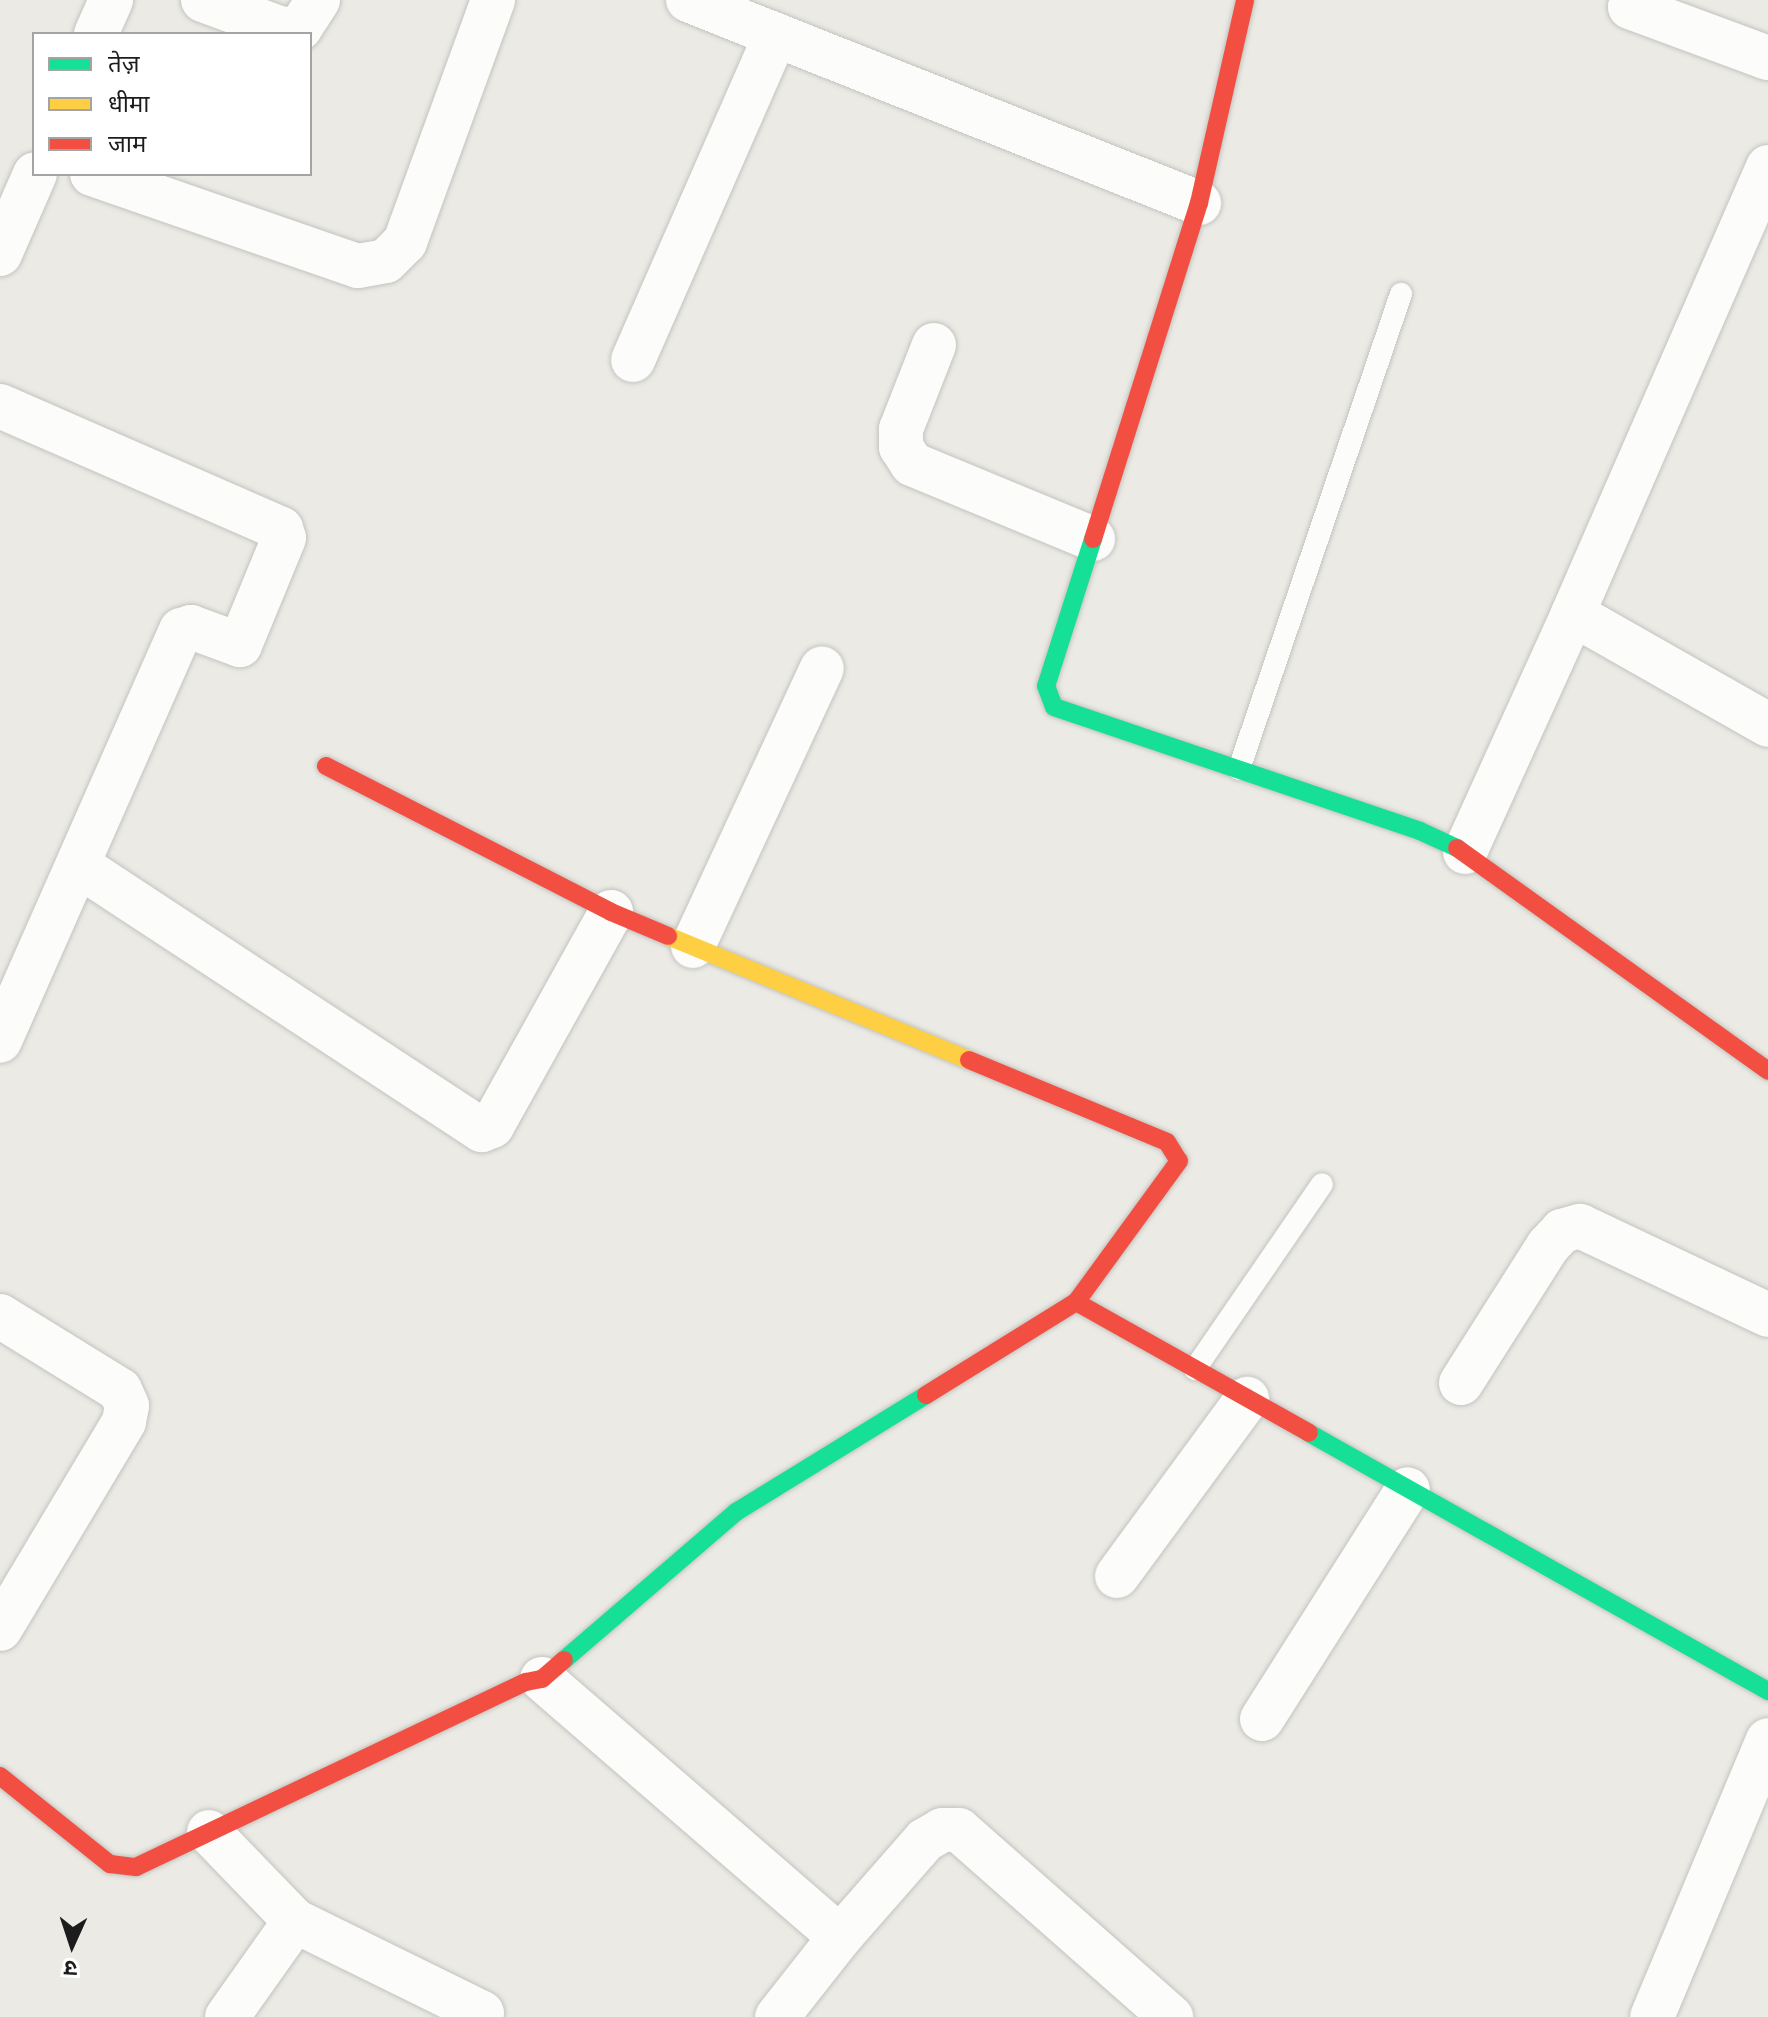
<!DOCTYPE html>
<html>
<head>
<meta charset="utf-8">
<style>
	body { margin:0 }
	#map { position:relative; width:1768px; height:2017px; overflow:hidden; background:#ebeae4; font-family:"IBM Plex Sans","Noto Sans Devanagari",sans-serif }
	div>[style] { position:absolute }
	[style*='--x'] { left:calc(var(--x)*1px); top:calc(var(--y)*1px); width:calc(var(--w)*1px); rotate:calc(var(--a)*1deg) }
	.roads { filter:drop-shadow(0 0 2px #c3c3c0) drop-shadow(0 0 2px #c3c3c0) }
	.lane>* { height:22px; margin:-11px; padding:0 11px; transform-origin:11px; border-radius:11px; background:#fcfcfb }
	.street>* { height:44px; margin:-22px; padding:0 22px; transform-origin:22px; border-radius:22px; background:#fcfcfb }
	.fast>* { height:18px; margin:-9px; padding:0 9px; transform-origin:9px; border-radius:9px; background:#16e098 }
	.slow>* { height:18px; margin:-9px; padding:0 9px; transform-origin:9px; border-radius:9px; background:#ffcf43 }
	.jam>* { height:18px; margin:-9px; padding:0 9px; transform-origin:9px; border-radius:9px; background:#f24e42 }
	span { translate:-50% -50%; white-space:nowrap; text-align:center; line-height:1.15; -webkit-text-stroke:6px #fff; paint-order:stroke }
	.legend { position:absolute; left:32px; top:32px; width:280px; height:144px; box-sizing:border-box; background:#fff; border:2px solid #a4a4a4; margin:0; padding:10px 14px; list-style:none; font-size:24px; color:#1c1c1c }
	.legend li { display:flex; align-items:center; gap:16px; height:40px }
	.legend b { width:40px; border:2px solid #a4a4a4 }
	.north { position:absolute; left:32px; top:1905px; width:80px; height:80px; -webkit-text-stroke:6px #fff; paint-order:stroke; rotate:183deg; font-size:22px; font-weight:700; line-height:32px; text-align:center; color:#1c1c1c }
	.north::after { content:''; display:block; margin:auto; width:28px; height:36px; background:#1c1c1c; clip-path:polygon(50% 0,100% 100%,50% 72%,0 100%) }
</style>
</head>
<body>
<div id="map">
	<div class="roads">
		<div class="lane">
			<i style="--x:1239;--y:769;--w:502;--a:-71.17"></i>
			<i style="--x:1195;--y:1369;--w:224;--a:-55.5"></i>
		</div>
		<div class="street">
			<i style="--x:203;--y:0;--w:84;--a:20.2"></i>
			<i style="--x:282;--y:29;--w:18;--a:-3"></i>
			<i style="--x:300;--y:28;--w:33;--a:-57"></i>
			<i style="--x:688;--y:0;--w:550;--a:21.67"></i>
			<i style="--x:1632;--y:0;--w:7;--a:106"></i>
			<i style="--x:1630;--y:7;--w:147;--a:20.3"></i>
			<i style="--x:96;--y:34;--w:37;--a:-66"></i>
			<i style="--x:1768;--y:167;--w:488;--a:113.6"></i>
			<i style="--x:1573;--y:614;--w:224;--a:29.6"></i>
			<i style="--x:92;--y:174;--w:281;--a:19.1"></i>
			<i style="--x:358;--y:266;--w:28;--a:-10"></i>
			<i style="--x:386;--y:261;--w:27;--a:-45"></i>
			<i style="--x:405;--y:242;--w:258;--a:-70"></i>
			<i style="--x:0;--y:254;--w:87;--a:-66.4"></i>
			<i style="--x:934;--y:345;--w:90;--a:111.4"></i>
			<i style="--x:901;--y:429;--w:18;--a:90"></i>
			<i style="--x:901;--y:447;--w:20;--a:57"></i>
			<i style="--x:912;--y:464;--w:196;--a:22.5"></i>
			<i style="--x:633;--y:360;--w:355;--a:-66.3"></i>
			<i style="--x:0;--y:406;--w:307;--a:23.6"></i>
			<i style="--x:281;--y:529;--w:9;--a:72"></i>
			<i style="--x:284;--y:538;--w:116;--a:112.4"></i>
			<i style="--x:240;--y:645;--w:52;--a:-159.8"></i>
			<i style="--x:191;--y:627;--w:10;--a:163"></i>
			<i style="--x:181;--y:630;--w:449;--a:113.8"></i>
			<i style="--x:1465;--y:852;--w:261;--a:-65.6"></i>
			<i style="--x:78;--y:865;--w:483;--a:33.3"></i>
			<i style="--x:482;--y:1130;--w:11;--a:-22"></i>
			<i style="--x:492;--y:1126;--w:245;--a:-60.9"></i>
			<i style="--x:693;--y:946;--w:306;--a:-65.1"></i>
			<i style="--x:0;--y:1316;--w:141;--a:31.7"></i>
			<i style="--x:120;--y:1390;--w:17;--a:66"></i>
			<i style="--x:127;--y:1406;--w:16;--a:101"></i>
			<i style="--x:124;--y:1422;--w:241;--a:120.9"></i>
			<i style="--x:1461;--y:1383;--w:162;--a:-57.6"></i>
			<i style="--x:1548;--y:1246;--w:21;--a:-47"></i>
			<i style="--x:1562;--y:1231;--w:19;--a:-16"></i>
			<i style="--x:1580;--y:1226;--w:208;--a:25.3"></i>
			<i style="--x:1117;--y:1576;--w:220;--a:-53.7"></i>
			<i style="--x:542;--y:1679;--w:394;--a:40.9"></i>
			<i style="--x:840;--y:1937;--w:129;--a:-48.8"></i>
			<i style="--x:925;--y:1840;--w:20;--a:-30"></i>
			<i style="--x:942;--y:1830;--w:17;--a:0"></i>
			<i style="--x:959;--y:1830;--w:283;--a:41.4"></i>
			<i style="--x:1262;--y:1719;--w:272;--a:-57.6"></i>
			<i style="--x:209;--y:1832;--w:124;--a:46"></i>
			<i style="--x:295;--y:1921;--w:208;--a:26.2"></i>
			<i style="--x:482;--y:2013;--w:4;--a:117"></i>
			<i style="--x:227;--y:2017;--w:118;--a:-54.7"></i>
			<i style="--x:777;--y:2017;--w:102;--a:-51.8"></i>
			<i style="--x:1652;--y:2017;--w:300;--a:-67.3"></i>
		</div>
		<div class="fast">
			<i style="--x:1093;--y:539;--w:154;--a:107.7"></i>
			<i style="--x:1046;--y:686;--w:22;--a:69"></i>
			<i style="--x:1054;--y:707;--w:386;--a:18.7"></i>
			<i style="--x:1420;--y:831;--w:41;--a:24.7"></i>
			<i style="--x:1309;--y:1433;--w:527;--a:29.34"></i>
			<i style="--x:564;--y:1660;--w:227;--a:-40.7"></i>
			<i style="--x:736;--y:1512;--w:223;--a:-31.6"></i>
		</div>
		<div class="slow">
			<i style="--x:668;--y:936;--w:326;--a:22.4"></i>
		</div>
		<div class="jam">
			<i style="--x:1093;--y:539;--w:352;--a:-72.5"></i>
			<i style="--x:1199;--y:203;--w:208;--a:-77.2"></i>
			<i style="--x:326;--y:766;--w:320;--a:27.1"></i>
			<i style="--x:611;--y:912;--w:62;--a:22.8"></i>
			<i style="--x:1457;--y:848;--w:383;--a:35.6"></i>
			<i style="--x:969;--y:1060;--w:214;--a:22.5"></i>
			<i style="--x:1167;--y:1142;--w:22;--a:58"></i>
			<i style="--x:1179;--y:1161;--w:175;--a:126.1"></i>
			<i style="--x:926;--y:1395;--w:176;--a:-31.8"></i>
			<i style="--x:1076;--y:1302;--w:267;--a:29.3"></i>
			<i style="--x:0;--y:1776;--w:141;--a:38.7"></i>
			<i style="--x:110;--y:1864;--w:26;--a:7"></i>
			<i style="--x:136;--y:1867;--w:432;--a:-25.4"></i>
			<i style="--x:526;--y:1682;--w:16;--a:-11"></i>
			<i style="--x:542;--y:1679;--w:29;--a:-41"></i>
		</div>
	</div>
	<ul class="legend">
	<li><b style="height:10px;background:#16e098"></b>तेज़</li>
	<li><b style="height:10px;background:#ffcf43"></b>धीमा</li>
	<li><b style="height:10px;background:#f24e42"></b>जाम</li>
	</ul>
	<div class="north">उ</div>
</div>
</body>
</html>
